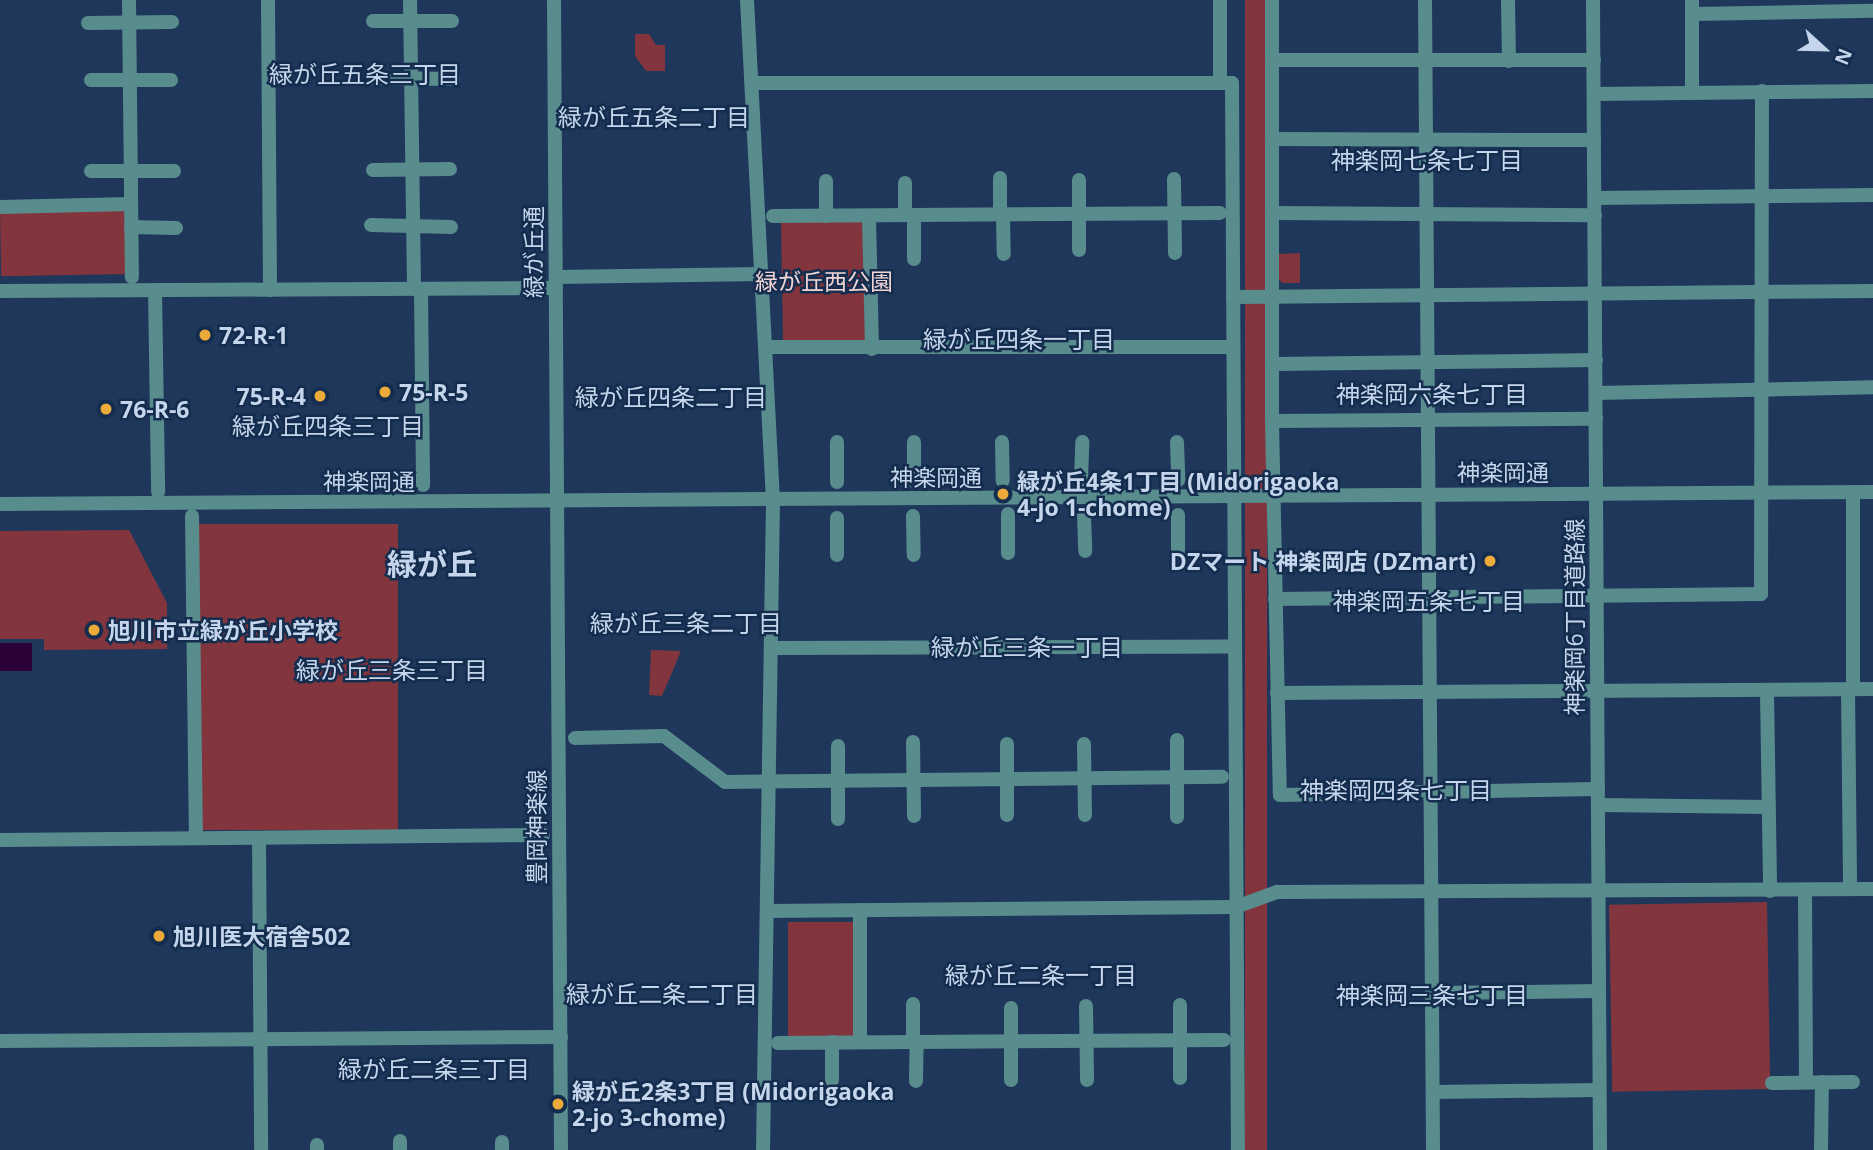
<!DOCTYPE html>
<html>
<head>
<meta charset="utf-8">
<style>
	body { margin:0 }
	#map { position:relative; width:1873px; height:1150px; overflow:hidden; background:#1e375b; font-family:"Open Sans","Noto Sans JP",sans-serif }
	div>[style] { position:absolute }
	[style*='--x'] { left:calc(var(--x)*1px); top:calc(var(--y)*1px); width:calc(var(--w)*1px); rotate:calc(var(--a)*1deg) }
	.green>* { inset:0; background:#82353c; transform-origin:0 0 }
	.water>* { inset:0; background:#2c0338; transform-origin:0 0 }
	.minor>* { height:14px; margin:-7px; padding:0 7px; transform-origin:7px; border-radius:7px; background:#588c8d }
	.dots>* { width:19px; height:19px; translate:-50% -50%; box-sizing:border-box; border:4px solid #142d4f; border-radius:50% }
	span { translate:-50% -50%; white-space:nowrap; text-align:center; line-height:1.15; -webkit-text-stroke:5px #142d4f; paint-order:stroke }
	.street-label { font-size:23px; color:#c5d5eb }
	.park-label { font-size:23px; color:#f0d4d5 }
	.poi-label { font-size:23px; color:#c5d5eb; font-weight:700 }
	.left { translate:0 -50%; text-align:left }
	.right { translate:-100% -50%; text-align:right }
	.neighbourhood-label { font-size:24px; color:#c5d5eb }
	.district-label { font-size:30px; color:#c5d5eb; font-weight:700 }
	.north { position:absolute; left:1789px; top:14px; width:70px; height:70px; -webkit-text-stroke:5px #142d4f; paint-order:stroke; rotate:112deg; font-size:19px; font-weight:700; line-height:28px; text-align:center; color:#c5d5eb }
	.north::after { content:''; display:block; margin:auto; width:24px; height:32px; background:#c5d5eb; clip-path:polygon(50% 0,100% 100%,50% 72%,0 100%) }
</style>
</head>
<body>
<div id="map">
	<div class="green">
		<i style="left:1245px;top:0;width:22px;height:1150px"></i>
		<i style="clip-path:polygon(635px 34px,649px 34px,656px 45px,665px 45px,665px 71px,646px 71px,635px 56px)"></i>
		<i style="left:127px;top:209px;width:65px;height:127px;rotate:89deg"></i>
		<i style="left:865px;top:221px;width:119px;height:84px;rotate:89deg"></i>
		<i style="clip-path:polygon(1300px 253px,1300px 283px,1282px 283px,1277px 277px,1278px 254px)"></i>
		<i style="left:398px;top:524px;width:306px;height:200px;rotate:90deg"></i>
		<i style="clip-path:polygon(129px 530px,167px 603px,167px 649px,44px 650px,44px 639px,0 639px,0 531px)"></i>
		<i style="clip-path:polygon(651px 650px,681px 651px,662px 696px,649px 695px)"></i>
		<i style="left:1767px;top:902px;width:187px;height:158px;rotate:89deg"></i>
		<i style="left:788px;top:922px;width:67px;height:114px"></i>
	</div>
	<div class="water">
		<i style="left:0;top:643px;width:32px;height:28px"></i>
	</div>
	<div class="minor">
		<i style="--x:129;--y:0;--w:277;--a:89.4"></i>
		<i style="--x:268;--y:0;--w:290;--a:89.6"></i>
		<i style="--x:410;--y:0;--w:289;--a:89.2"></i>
		<i style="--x:554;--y:0;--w:1150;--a:89.65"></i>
		<i style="--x:747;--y:0;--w:502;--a:87.03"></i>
		<i style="--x:773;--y:501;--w:649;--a:90.88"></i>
		<i style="--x:1220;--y:0;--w:83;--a:90"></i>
		<i style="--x:1272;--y:0;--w:421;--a:90"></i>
		<i style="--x:1272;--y:421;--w:374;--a:88.8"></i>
		<i style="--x:1280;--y:795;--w:318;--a:-1.1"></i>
		<i style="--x:1425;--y:0;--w:1150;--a:89.6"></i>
		<i style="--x:1508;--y:0;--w:61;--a:89.1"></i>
		<i style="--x:1593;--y:0;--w:1150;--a:89.65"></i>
		<i style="--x:1693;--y:14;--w:180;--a:-1"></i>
		<i style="--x:373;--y:21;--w:79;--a:0"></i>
		<i style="--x:88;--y:23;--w:84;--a:-0.7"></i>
		<i style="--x:1272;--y:60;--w:322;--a:0"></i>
		<i style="--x:373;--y:78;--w:80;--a:0.7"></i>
		<i style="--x:91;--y:80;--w:80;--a:0"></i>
		<i style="--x:752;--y:83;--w:480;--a:0"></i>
		<i style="--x:1232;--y:83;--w:1067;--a:89.68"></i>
		<i style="--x:1692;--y:91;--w:91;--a:-90"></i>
		<i style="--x:1594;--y:94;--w:279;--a:-0.6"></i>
		<i style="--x:1272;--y:139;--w:322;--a:0.2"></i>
		<i style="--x:373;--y:170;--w:77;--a:-0.7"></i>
		<i style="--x:91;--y:171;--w:83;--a:0"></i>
		<i style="--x:1174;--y:179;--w:74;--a:89.2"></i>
		<i style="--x:1595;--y:198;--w:278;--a:-0.6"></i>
		<i style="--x:0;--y:207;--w:130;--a:-1.3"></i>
		<i style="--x:1273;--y:213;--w:322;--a:0.4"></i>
		<i style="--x:905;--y:215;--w:32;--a:-90"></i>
		<i style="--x:1000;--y:215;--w:37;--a:-90"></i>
		<i style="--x:1003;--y:215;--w:39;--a:89"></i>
		<i style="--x:773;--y:216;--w:447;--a:-0.4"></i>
		<i style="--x:826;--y:216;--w:35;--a:-90"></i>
		<i style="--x:869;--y:216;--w:133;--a:88.7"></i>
		<i style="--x:371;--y:225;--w:80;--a:1.4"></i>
		<i style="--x:131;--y:227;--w:45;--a:1.3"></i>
		<i style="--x:1079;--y:250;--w:70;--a:-90"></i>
		<i style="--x:914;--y:259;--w:44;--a:-90"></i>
		<i style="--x:556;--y:277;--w:207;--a:-0.8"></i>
		<i style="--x:421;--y:289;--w:196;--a:89.4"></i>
		<i style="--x:155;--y:290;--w:202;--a:89.1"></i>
		<i style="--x:0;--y:291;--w:556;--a:-0.31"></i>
		<i style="--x:1233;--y:297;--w:640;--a:-0.54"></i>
		<i style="--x:766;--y:347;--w:467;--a:0"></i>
		<i style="--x:1273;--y:364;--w:323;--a:-0.7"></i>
		<i style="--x:1596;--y:393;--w:277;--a:-1.2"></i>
		<i style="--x:1272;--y:421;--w:324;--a:-0.4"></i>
		<i style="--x:1002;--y:442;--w:39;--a:89"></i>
		<i style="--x:1177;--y:442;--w:38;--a:88"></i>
		<i style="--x:1081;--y:480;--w:38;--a:-88"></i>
		<i style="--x:914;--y:481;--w:39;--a:-90"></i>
		<i style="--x:837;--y:482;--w:40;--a:-90"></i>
		<i style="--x:0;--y:504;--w:1873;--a:-0.37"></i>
		<i style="--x:1008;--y:514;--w:39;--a:90"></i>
		<i style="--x:1084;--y:515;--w:36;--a:88"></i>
		<i style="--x:1178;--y:515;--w:36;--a:90"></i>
		<i style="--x:192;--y:516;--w:322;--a:89.3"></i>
		<i style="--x:913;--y:516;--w:39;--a:89"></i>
		<i style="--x:837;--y:518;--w:37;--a:90"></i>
		<i style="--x:1275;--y:599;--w:486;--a:-0.6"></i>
		<i style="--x:1761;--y:594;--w:503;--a:-89.89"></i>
		<i style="--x:773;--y:648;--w:462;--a:-0.2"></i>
		<i style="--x:1848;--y:689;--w:200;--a:89.4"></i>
		<i style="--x:1853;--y:689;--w:196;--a:-90"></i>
		<i style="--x:1767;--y:692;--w:199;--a:89.1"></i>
		<i style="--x:1277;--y:693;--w:596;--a:-0.38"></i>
		<i style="--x:575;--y:738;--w:89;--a:-1.3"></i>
		<i style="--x:664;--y:736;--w:76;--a:37"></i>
		<i style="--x:725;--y:782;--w:497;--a:-0.6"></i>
		<i style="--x:913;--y:742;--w:74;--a:89.2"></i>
		<i style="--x:1007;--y:744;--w:71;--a:90"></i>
		<i style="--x:1084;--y:744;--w:71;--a:89.2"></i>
		<i style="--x:1598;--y:805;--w:170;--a:0.7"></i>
		<i style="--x:1177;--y:817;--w:77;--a:-90"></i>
		<i style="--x:838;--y:819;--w:73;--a:-90"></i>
		<i style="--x:259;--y:838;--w:312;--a:89.6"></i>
		<i style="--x:0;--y:840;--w:543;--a:-0.53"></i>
		<i style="--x:1805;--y:891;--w:191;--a:89.7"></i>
		<i style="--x:860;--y:910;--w:132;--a:90"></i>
		<i style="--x:767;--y:911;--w:469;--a:-0.5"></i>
		<i style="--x:1236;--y:907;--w:44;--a:-20.1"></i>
		<i style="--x:1277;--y:892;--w:596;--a:-0.29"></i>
		<i style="--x:1434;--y:993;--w:165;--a:-0.7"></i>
		<i style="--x:1086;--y:1006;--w:74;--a:89.2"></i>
		<i style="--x:1011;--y:1008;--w:72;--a:90"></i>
		<i style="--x:0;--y:1041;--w:561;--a:-0.41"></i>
		<i style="--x:832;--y:1042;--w:38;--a:90"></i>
		<i style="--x:913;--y:1042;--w:38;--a:-90"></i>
		<i style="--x:778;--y:1043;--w:446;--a:-0.4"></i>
		<i style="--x:1180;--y:1078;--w:73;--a:-90"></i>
		<i style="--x:916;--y:1081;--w:39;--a:-89"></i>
		<i style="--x:1772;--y:1083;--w:81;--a:-0.7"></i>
		<i style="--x:1433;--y:1092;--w:166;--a:-0.7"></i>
		<i style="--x:502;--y:1142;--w:8;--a:90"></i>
		<i style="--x:317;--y:1150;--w:5;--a:-90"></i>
		<i style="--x:400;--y:1150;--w:9;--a:-90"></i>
		<i style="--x:1821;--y:1150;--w:68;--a:-89.2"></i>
	</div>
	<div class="dots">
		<i style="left:205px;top:335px;background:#ebaa39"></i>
		<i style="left:385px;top:392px;background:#ebaa39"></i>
		<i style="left:320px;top:396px;background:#ebaa39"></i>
		<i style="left:106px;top:409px;background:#ebaa39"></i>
		<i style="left:1003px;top:494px;background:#ebaa39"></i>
		<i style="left:1490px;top:561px;background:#ebaa39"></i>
		<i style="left:94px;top:630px;background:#ebaa39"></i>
		<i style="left:159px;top:936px;background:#ebaa39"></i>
		<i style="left:558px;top:1104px;background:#ebaa39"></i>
	</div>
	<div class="street-label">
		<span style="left:533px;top:252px;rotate:-90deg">緑が丘通</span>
		<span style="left:1503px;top:472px">神楽岡通</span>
		<span style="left:936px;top:477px">神楽岡通</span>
		<span style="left:369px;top:481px">神楽岡通</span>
		<span style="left:1574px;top:617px;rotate:-90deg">神楽岡6丁目道路線</span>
		<span style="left:536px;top:827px;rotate:-90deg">豊岡神楽線</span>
	</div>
	<div class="park-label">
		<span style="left:824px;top:281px">緑が丘西公園</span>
	</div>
	<div class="poi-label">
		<span class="left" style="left:219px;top:335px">72-R-1</span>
		<span class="left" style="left:399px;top:392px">75-R-5</span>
		<span class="right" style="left:306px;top:396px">75-R-4</span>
		<span class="left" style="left:120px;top:409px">76-R-6</span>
		<span class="left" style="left:1017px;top:494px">緑が丘4条1丁目 (Midorigaoka<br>4-jo 1-chome)</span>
		<span class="right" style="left:1476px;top:561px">DZマート 神楽岡店 (DZmart)</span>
		<span class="left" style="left:108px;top:630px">旭川市立緑が丘小学校</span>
		<span class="left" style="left:173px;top:936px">旭川医大宿舎502</span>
		<span class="left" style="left:572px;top:1104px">緑が丘2条3丁目 (Midorigaoka<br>2-jo 3-chome)</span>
	</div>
	<div class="neighbourhood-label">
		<span style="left:365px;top:74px">緑が丘五条三丁目</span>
		<span style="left:654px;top:117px">緑が丘五条二丁目</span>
		<span style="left:1427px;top:160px">神楽岡七条七丁目</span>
		<span style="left:1019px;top:339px">緑が丘四条一丁目</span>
		<span style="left:1432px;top:394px">神楽岡六条七丁目</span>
		<span style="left:671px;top:397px">緑が丘四条二丁目</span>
		<span style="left:328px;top:426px">緑が丘四条三丁目</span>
		<span style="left:1429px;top:601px">神楽岡五条七丁目</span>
		<span style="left:686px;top:623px">緑が丘三条二丁目</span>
		<span style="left:1027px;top:647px">緑が丘三条一丁目</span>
		<span style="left:392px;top:670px">緑が丘三条三丁目</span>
		<span style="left:1396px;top:790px">神楽岡四条七丁目</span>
		<span style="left:1041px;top:975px">緑が丘二条一丁目</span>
		<span style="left:662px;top:994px">緑が丘二条二丁目</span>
		<span style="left:1432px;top:995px">神楽岡三条七丁目</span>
		<span style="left:434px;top:1069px">緑が丘二条三丁目</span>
	</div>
	<div class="district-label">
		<span style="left:432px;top:564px">緑が丘</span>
	</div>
	<div class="north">N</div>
</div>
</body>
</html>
